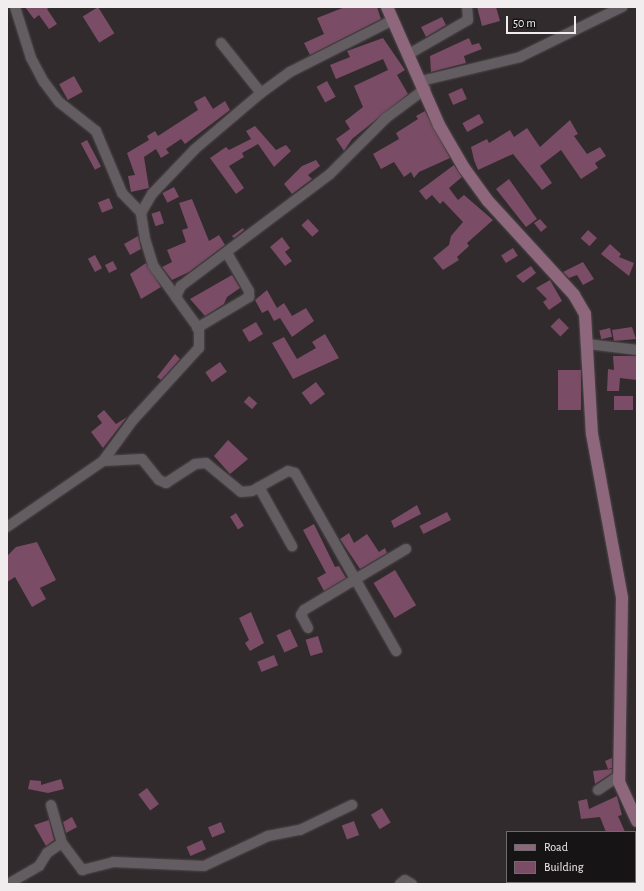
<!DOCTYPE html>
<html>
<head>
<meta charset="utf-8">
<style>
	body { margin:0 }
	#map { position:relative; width:644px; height:891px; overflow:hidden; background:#312b2e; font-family:"Alegreya Sans",sans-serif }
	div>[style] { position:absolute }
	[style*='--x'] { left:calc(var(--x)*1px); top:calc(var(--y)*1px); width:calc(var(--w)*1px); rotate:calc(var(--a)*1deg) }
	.building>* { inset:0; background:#7a4c65; transform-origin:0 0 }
	.roads { filter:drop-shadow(0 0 1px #4d474a) drop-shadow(0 0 1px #4d474a) }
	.street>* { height:10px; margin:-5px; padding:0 5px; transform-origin:5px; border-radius:5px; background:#635c60 }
	.secondary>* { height:12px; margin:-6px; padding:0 6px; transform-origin:6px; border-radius:6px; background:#8e677d }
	span { translate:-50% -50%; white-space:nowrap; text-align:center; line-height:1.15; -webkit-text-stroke:3px #171415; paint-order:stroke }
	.frame { position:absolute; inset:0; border:8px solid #f1edef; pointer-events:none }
	.legend { position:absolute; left:506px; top:831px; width:130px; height:52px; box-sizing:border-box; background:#171415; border:1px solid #6e6b6c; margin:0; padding:5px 7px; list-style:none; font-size:12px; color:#f1edef }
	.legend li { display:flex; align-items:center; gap:8px; height:20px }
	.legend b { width:20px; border:1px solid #6e6b6c }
	.scale { position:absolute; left:506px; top:16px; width:70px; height:18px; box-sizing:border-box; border:2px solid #f1edef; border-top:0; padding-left:5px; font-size:12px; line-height:14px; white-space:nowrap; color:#f1edef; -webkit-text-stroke:3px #171415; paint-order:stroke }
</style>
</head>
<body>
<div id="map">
	<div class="building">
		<i style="clip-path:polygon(25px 7px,50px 7px,47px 9px,57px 24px,49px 29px,39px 15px,34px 19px)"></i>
		<i style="left:98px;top:7px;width:31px;height:18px;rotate:58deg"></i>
		<i style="clip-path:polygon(345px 7px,377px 7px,381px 19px,310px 55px,304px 43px,324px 34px,317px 18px)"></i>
		<i style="clip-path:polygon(477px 7px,496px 7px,500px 21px,482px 26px)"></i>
		<i style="clip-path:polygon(442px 17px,446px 25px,426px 37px,421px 27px)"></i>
		<i style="clip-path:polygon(383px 38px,405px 70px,397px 75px,408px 94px,352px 139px,344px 151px,336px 139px,350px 129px,345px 121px,363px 107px,354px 86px,388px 70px,383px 59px,336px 79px,330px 65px,350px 57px,347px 51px)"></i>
		<i style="clip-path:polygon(469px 38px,472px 45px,479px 43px,482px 49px,464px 56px,466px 63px,431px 72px,430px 56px)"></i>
		<i style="left:74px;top:76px;width:18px;height:17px;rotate:61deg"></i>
		<i style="left:327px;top:81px;width:18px;height:12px;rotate:61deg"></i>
		<i style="left:462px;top:88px;width:12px;height:15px;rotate:66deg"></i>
		<i style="clip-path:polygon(205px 96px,213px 109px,225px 101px,230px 110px,185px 144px,181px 139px,166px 149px,169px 153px,161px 158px,156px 149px,144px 157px,149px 188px,131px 192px,128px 176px,135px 175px,127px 153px,149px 140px,147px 136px,155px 131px,158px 136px,198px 110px,194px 102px)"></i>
		<i style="clip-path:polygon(425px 111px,450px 158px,419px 172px,414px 178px,411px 172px,404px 177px,394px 162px,381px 169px,373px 154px,399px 139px,396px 133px,418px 119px,416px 116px)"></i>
		<i style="left:479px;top:114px;width:10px;height:19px;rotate:61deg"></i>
		<i style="clip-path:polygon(570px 120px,578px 134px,574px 136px,587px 154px,600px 147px,606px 156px,595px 163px,598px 168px,581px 179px,561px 150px,540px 166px,552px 183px,542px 190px,513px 154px,478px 170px,474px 160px,471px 147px,487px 139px,489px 143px,510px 130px,514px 137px,527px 128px,540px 147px)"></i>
		<i style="clip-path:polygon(255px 126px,276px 150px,286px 145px,291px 151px,274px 167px,258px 144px,242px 153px,244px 157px,229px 166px,244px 188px,236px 194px,210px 158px,226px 147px,229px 150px,251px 139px,246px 131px)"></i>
		<i style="left:87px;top:140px;width:30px;height:7px;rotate:62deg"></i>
		<i style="clip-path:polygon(316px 160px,320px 166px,308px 175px,312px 179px,292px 194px,284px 184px,302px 166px)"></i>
		<i style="clip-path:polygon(454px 165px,462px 177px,449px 188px,458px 200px,464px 195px,493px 220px,467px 243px,469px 246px,457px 257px,459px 260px,443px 270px,433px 258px,449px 245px,451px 236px,463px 222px,443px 201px,440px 204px,432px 195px,426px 200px,419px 191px)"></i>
		<i style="clip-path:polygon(509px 179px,537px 219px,526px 227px,496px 189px)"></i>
		<i style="left:174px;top:187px;width:11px;height:13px;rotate:63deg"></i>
		<i style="left:109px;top:198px;width:11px;height:12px;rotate:68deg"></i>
		<i style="clip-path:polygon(192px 199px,209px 241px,219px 235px,225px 245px,189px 272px,172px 280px,162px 267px,172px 262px,167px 250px,186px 242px,182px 230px,188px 228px,179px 203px)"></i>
		<i style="left:160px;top:211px;width:13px;height:9px;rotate:72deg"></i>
		<i style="left:308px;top:219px;width:16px;height:9px;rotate:47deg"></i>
		<i style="clip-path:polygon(540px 219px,547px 227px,541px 232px,534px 223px)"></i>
		<i style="clip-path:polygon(243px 228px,244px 230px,234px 238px,232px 236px)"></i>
		<i style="left:588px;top:230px;width:12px;height:11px;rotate:42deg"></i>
		<i style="clip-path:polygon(138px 236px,141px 249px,130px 255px,124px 244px)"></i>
		<i style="clip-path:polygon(282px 237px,290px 248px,285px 252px,292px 261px,285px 266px,270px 247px)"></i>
		<i style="clip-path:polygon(610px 244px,621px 254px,619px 257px,634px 263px,629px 276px,601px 254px)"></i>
		<i style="left:513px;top:248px;width:9px;height:14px;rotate:58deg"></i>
		<i style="left:95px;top:255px;width:15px;height:8px;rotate:62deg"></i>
		<i style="left:113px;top:261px;width:9px;height:9px;rotate:63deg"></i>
		<i style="clip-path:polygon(583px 262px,594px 279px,583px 285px,577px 275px,569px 278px,563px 272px)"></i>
		<i style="clip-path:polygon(146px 263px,161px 287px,141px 299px,130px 274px)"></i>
		<i style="clip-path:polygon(531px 266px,536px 273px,523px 283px,516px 276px)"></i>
		<i style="clip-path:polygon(232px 275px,240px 288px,227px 297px,224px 304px,205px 316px,190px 299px)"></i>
		<i style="clip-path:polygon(550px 280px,562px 301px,549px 310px,543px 302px,547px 299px,536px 288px)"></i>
		<i style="clip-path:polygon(267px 290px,277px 308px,284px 303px,292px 316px,306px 308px,314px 321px,292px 337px,280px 318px,274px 321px,268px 310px,262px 313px,255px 300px)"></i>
		<i style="left:559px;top:318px;width:14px;height:12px;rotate:45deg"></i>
		<i style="left:256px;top:322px;width:14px;height:16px;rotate:60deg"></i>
		<i style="clip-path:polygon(632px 327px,636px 339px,614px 341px,612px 330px)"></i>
		<i style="left:610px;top:328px;width:9px;height:11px;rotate:77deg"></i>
		<i style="clip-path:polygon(325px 334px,339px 358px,293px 379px,272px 343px,284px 337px,297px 359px,316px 348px,312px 342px)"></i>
		<i style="clip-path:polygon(175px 354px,180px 359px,161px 380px,157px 377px)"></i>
		<i style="clip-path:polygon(613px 356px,637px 356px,637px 380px,620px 378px,619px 391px,607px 391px,608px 369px,614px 370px)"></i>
		<i style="left:220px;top:362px;width:12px;height:18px;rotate:55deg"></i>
		<i style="left:558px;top:370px;width:23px;height:40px"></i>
		<i style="left:316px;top:382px;width:15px;height:18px;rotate:53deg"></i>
		<i style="left:249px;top:396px;width:11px;height:8px;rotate:41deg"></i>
		<i style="left:614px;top:396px;width:19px;height:14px"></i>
		<i style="clip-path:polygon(104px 410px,116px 424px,127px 417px,103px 448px,91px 432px,102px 423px,97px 416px)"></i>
		<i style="clip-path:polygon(228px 440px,248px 459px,230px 474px,214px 456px)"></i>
		<i style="clip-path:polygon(417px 505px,421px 514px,394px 528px,391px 521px)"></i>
		<i style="left:447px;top:512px;width:9px;height:31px;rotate:63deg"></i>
		<i style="left:236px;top:513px;width:15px;height:7px;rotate:58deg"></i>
		<i style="clip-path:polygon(314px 524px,335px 567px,339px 566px,346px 578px,324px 591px,317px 578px,326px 573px,303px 530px)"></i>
		<i style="clip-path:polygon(349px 533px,354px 543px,367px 534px,379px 552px,385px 548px,387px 553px,360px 569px,340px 539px)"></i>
		<i style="clip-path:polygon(37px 542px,56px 580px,40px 588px,46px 599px,32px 607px,15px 577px,7px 582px,7px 556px,16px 547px)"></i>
		<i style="left:395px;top:570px;width:41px;height:25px;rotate:59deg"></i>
		<i style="clip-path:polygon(251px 612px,264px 643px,250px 651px,245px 643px,249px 640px,239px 618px)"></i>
		<i style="left:290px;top:629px;width:19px;height:15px;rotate:65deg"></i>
		<i style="left:318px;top:636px;width:17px;height:13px;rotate:73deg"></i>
		<i style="left:274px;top:655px;width:11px;height:18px;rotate:68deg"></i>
		<i style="clip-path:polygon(612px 758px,612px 768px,608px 769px,605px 761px)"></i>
		<i style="clip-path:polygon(612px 769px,612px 773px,595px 784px,593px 771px)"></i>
		<i style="clip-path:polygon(61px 779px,64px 789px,48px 793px,28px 789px,30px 780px,41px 781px,41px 785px)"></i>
		<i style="left:147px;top:788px;width:20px;height:11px;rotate:53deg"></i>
		<i style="clip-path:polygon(617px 796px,622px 815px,618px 816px,625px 832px,606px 832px,600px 817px,581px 819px,578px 801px,587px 799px,589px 809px)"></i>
		<i style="left:382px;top:808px;width:17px;height:13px;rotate:59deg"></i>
		<i style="clip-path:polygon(72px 817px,77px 827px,66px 833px,63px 822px)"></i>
		<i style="clip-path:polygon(49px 820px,54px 840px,46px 846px,34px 825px)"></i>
		<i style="left:354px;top:821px;width:15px;height:13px;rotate:70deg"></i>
		<i style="left:221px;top:822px;width:11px;height:14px;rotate:68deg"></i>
		<i style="left:202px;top:840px;width:10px;height:17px;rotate:66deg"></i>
	</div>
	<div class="roads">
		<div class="street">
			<i style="--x:15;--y:7;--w:53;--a:72.6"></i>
			<i style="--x:31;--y:58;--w:27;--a:62"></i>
			<i style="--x:44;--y:82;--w:25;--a:53"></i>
			<i style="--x:59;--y:102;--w:47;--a:38.1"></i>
			<i style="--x:96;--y:131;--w:67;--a:67.2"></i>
			<i style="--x:122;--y:193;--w:28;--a:46"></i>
			<i style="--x:221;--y:43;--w:64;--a:51.3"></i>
			<i style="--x:409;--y:54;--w:68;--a:-30"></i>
			<i style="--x:468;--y:20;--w:13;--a:-94"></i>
			<i style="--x:421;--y:81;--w:102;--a:-13.6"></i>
			<i style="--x:520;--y:57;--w:114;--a:-26.1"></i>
			<i style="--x:176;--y:297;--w:39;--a:-126"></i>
			<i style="--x:153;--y:265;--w:27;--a:-107"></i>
			<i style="--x:145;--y:239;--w:26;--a:-99"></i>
			<i style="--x:141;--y:213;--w:22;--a:-60"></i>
			<i style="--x:152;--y:194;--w:62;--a:-46.3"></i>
			<i style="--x:195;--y:149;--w:87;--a:-40.3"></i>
			<i style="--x:261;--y:93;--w:36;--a:-36"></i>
			<i style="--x:290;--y:72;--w:115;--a:-26.8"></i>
			<i style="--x:197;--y:328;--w:61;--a:-30.8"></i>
			<i style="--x:249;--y:297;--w:6;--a:-90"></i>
			<i style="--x:249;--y:291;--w:44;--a:-120.1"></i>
			<i style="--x:587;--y:344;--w:50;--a:6.8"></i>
			<i style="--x:103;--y:461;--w:39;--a:-3"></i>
			<i style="--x:142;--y:459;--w:27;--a:51"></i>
			<i style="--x:159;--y:480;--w:8;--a:23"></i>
			<i style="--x:166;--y:483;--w:35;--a:-33"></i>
			<i style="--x:195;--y:464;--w:11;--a:-5"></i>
			<i style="--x:206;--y:463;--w:45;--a:39.6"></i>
			<i style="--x:241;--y:492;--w:11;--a:-5"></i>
			<i style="--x:252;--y:491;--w:41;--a:-29.1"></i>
			<i style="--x:288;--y:471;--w:7;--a:16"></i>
			<i style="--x:295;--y:473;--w:205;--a:60.4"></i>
			<i style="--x:259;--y:487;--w:68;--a:60.8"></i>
			<i style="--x:7;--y:527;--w:116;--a:-34.5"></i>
			<i style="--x:103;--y:461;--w:51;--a:-53.8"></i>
			<i style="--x:133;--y:420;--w:98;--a:-47.5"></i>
			<i style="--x:199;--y:348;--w:19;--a:-90"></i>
			<i style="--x:199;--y:329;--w:39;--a:-126"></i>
			<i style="--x:176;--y:297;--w:12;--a:-66"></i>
			<i style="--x:181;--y:286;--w:186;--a:-36.9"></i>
			<i style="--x:330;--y:174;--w:79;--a:-45"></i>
			<i style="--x:386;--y:118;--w:49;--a:-36.6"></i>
			<i style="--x:308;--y:628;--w:15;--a:-118"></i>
			<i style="--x:301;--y:615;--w:6;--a:-59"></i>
			<i style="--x:304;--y:610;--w:119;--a:-30.9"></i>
			<i style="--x:598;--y:790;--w:25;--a:-34"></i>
			<i style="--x:51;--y:805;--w:40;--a:74"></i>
			<i style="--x:62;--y:843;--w:34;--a:53"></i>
			<i style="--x:82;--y:870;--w:32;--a:-14"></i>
			<i style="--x:113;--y:862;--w:91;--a:2.5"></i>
			<i style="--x:204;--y:866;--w:71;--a:-25.1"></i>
			<i style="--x:268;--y:836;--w:33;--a:-11"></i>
			<i style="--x:300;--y:830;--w:58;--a:-25.7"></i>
			<i style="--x:526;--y:882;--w:3;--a:45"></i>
			<i style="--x:581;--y:882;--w:3;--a:45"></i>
			<i style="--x:8;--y:884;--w:36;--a:-30"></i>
			<i style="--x:39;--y:866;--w:15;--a:-58"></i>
			<i style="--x:47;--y:853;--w:18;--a:-34"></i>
			<i style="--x:400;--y:884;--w:6;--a:-39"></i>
			<i style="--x:405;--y:880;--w:8;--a:30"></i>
		</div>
		<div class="secondary">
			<i style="--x:387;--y:7;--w:129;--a:66.2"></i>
			<i style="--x:439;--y:125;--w:50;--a:59.8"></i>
			<i style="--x:464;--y:168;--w:41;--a:54"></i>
			<i style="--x:488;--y:201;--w:127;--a:47.5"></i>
			<i style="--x:574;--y:295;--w:22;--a:60"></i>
			<i style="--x:585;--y:314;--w:120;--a:86.7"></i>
			<i style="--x:592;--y:434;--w:167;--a:79.6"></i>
			<i style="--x:622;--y:598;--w:184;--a:90.9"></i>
			<i style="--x:619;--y:782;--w:43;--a:65.2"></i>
		</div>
	</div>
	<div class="frame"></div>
	<ul class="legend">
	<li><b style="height:5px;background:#8e677d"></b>Road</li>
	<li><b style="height:11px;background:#7a4c65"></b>Building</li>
	</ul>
	<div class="scale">50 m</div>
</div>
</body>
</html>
